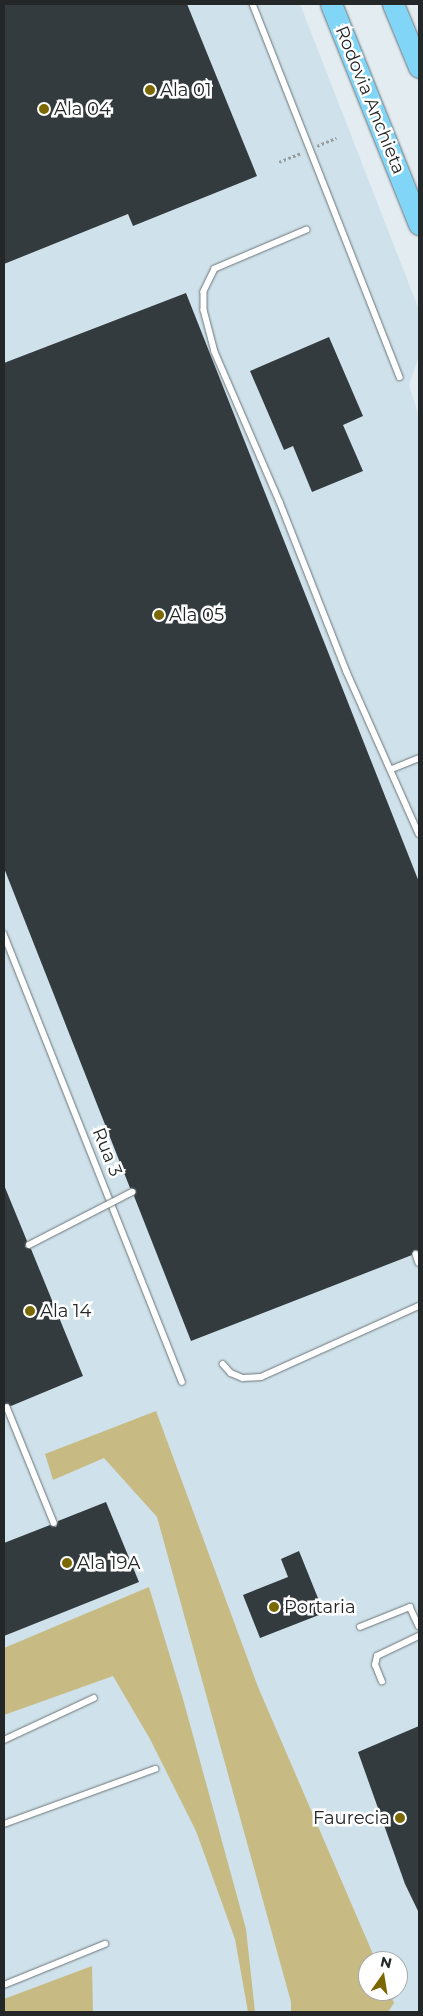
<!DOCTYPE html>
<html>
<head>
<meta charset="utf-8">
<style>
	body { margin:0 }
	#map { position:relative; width:423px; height:2016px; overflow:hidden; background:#e2ecf1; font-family:Montserrat,sans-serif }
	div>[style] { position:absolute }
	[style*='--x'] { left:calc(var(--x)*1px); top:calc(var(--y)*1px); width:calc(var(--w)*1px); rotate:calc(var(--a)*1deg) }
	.built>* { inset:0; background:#cfe1ea }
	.green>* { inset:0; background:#c7ba83 }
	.building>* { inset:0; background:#333b3f }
	.path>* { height:2.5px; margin-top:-1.25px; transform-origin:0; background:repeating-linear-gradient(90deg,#979fa2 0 2.5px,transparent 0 5px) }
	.roads { filter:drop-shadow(0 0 1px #6b7579) drop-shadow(0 0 1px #6b7579) }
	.lane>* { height:5.5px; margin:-2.75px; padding:0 2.75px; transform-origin:2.75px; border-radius:2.75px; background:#fff }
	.highway>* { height:21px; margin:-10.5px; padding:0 10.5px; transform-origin:10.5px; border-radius:10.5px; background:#81d6f8 }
	.bridges { filter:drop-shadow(0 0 1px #6b7579) drop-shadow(0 0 1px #6b7579) }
	.lane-bridge>* { height:5.5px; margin:-2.75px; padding:0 2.75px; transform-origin:2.75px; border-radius:2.75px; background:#fff }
	.dots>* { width:14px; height:14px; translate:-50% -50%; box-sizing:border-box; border:2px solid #fff; border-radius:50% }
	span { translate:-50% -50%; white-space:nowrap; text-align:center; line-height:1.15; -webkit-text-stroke:5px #fff; paint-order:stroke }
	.poi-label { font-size:18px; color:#232728 }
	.left { translate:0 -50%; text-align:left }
	.right { translate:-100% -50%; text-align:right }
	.street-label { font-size:18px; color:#232728 }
	.frame { position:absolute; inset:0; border:5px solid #232728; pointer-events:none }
	.north { position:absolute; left:358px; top:1951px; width:50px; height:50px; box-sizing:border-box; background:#fff; border:1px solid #a7a9a9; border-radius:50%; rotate:13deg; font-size:14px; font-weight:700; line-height:20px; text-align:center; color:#232728 }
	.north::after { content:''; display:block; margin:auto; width:18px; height:22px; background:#7c6800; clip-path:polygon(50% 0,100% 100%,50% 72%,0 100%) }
</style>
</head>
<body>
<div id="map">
	<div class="built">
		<i style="clip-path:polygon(evenodd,4px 4px,300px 4px,419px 310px,419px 356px,409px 385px,419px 417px,419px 2012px,4px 2012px,4px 4px,368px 1961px,398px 1961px,398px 1991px,368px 1991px,368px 1961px)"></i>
	</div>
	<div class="green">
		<i style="clip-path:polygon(156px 1411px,258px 1687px,376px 1961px,368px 1961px,368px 1991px,389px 1991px,394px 2003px,388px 2012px,291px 2012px,291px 2002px,157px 1517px,104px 1458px,53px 1480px,45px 1454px)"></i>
		<i style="clip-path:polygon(149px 1587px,183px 1699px,246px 1929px,255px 2012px,248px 2012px,235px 1939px,196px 1831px,150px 1739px,113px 1676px,4px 1715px,4px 1648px)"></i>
		<i style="clip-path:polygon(92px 1966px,93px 2012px,4px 2012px,4px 1999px)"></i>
	</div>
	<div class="building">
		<i style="clip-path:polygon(4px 4px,187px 4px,257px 176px,133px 226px,128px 214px,4px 264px)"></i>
		<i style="clip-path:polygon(186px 293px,419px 882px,419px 1251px,414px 1250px,412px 1255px,191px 1341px,134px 1196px,136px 1190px,130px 1188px,4px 868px,4px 363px)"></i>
		<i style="clip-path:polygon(329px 337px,363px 416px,343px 425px,363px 471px,312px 492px,293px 446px,284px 450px,250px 371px)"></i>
		<i style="clip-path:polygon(4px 1185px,27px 1241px,25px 1247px,31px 1249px,83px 1376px,11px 1406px,4px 1404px)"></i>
		<i style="clip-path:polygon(106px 1502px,139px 1582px,4px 1636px,4px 1543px,50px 1525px,56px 1527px,58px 1521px)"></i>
		<i style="clip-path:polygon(299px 1551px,324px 1613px,260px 1638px,243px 1595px,288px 1577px,281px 1559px)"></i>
		<i style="clip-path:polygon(419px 1726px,419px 1913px,405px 1884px,358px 1752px)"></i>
	</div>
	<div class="path">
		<i style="--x:317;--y:146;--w:21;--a:-23"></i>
		<i style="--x:279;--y:162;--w:24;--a:-22"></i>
	</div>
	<div class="roads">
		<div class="lane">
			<i style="--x:253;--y:4;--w:401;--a:68.5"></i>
			<i style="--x:307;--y:230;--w:100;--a:157"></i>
			<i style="--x:215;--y:269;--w:25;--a:116"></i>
			<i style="--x:204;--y:292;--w:18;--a:90"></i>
			<i style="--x:204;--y:310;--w:43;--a:75.3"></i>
			<i style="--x:215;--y:352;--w:163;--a:66.6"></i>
			<i style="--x:280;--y:502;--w:183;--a:68.5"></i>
			<i style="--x:347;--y:672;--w:177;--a:66"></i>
			<i style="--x:392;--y:769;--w:29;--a:-22"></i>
			<i style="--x:4;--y:934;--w:482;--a:68.3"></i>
			<i style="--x:416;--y:1254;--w:9;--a:72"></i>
			<i style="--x:223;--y:1364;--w:12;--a:48"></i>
			<i style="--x:231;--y:1373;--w:13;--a:23"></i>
			<i style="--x:243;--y:1378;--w:18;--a:-3"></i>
			<i style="--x:261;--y:1377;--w:173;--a:-24.2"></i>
			<i style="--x:7;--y:1407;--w:125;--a:67.9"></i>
			<i style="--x:360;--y:1627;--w:54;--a:-21.8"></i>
			<i style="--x:410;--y:1607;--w:21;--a:65"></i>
			<i style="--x:382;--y:1682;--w:18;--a:-112"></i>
			<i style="--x:375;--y:1665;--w:9;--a:-77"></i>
			<i style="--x:377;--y:1656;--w:47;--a:-25.5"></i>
			<i style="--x:4;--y:1740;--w:99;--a:-25"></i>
			<i style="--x:4;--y:1824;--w:161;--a:-20"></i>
			<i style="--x:4;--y:1985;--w:109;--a:-22.1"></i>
		</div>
		<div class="highway">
			<i style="--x:331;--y:4;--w:237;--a:68.2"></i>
			<i style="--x:393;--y:4;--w:68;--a:67.6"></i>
		</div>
	</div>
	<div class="bridges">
		<div class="lane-bridge">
			<i style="--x:29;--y:1245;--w:116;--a:-27.2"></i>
		</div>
	</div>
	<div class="dots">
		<i style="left:150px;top:90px;background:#7c6800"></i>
		<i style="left:44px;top:109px;background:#7c6800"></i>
		<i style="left:159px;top:615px;background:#7c6800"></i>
		<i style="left:30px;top:1311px;background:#7c6800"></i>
		<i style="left:67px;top:1563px;background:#7c6800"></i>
		<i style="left:274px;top:1607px;background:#7c6800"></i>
		<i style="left:400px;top:1818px;background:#7c6800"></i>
	</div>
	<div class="poi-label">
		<span class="left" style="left:160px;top:90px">Ala 01</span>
		<span class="left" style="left:54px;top:109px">Ala 04</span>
		<span class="left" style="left:169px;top:615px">Ala 05</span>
		<span class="left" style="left:40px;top:1311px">Ala 14</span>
		<span class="left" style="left:77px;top:1563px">Ala 19A</span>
		<span class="left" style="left:284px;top:1607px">Portaria</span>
		<span class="right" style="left:390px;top:1818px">Faurecia</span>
	</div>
	<div class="street-label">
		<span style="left:370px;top:100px;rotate:68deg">Rodovia Anchieta</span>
		<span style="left:107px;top:1152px;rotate:68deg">Rua 3</span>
	</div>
	<div class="frame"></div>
	<div class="north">N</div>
</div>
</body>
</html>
